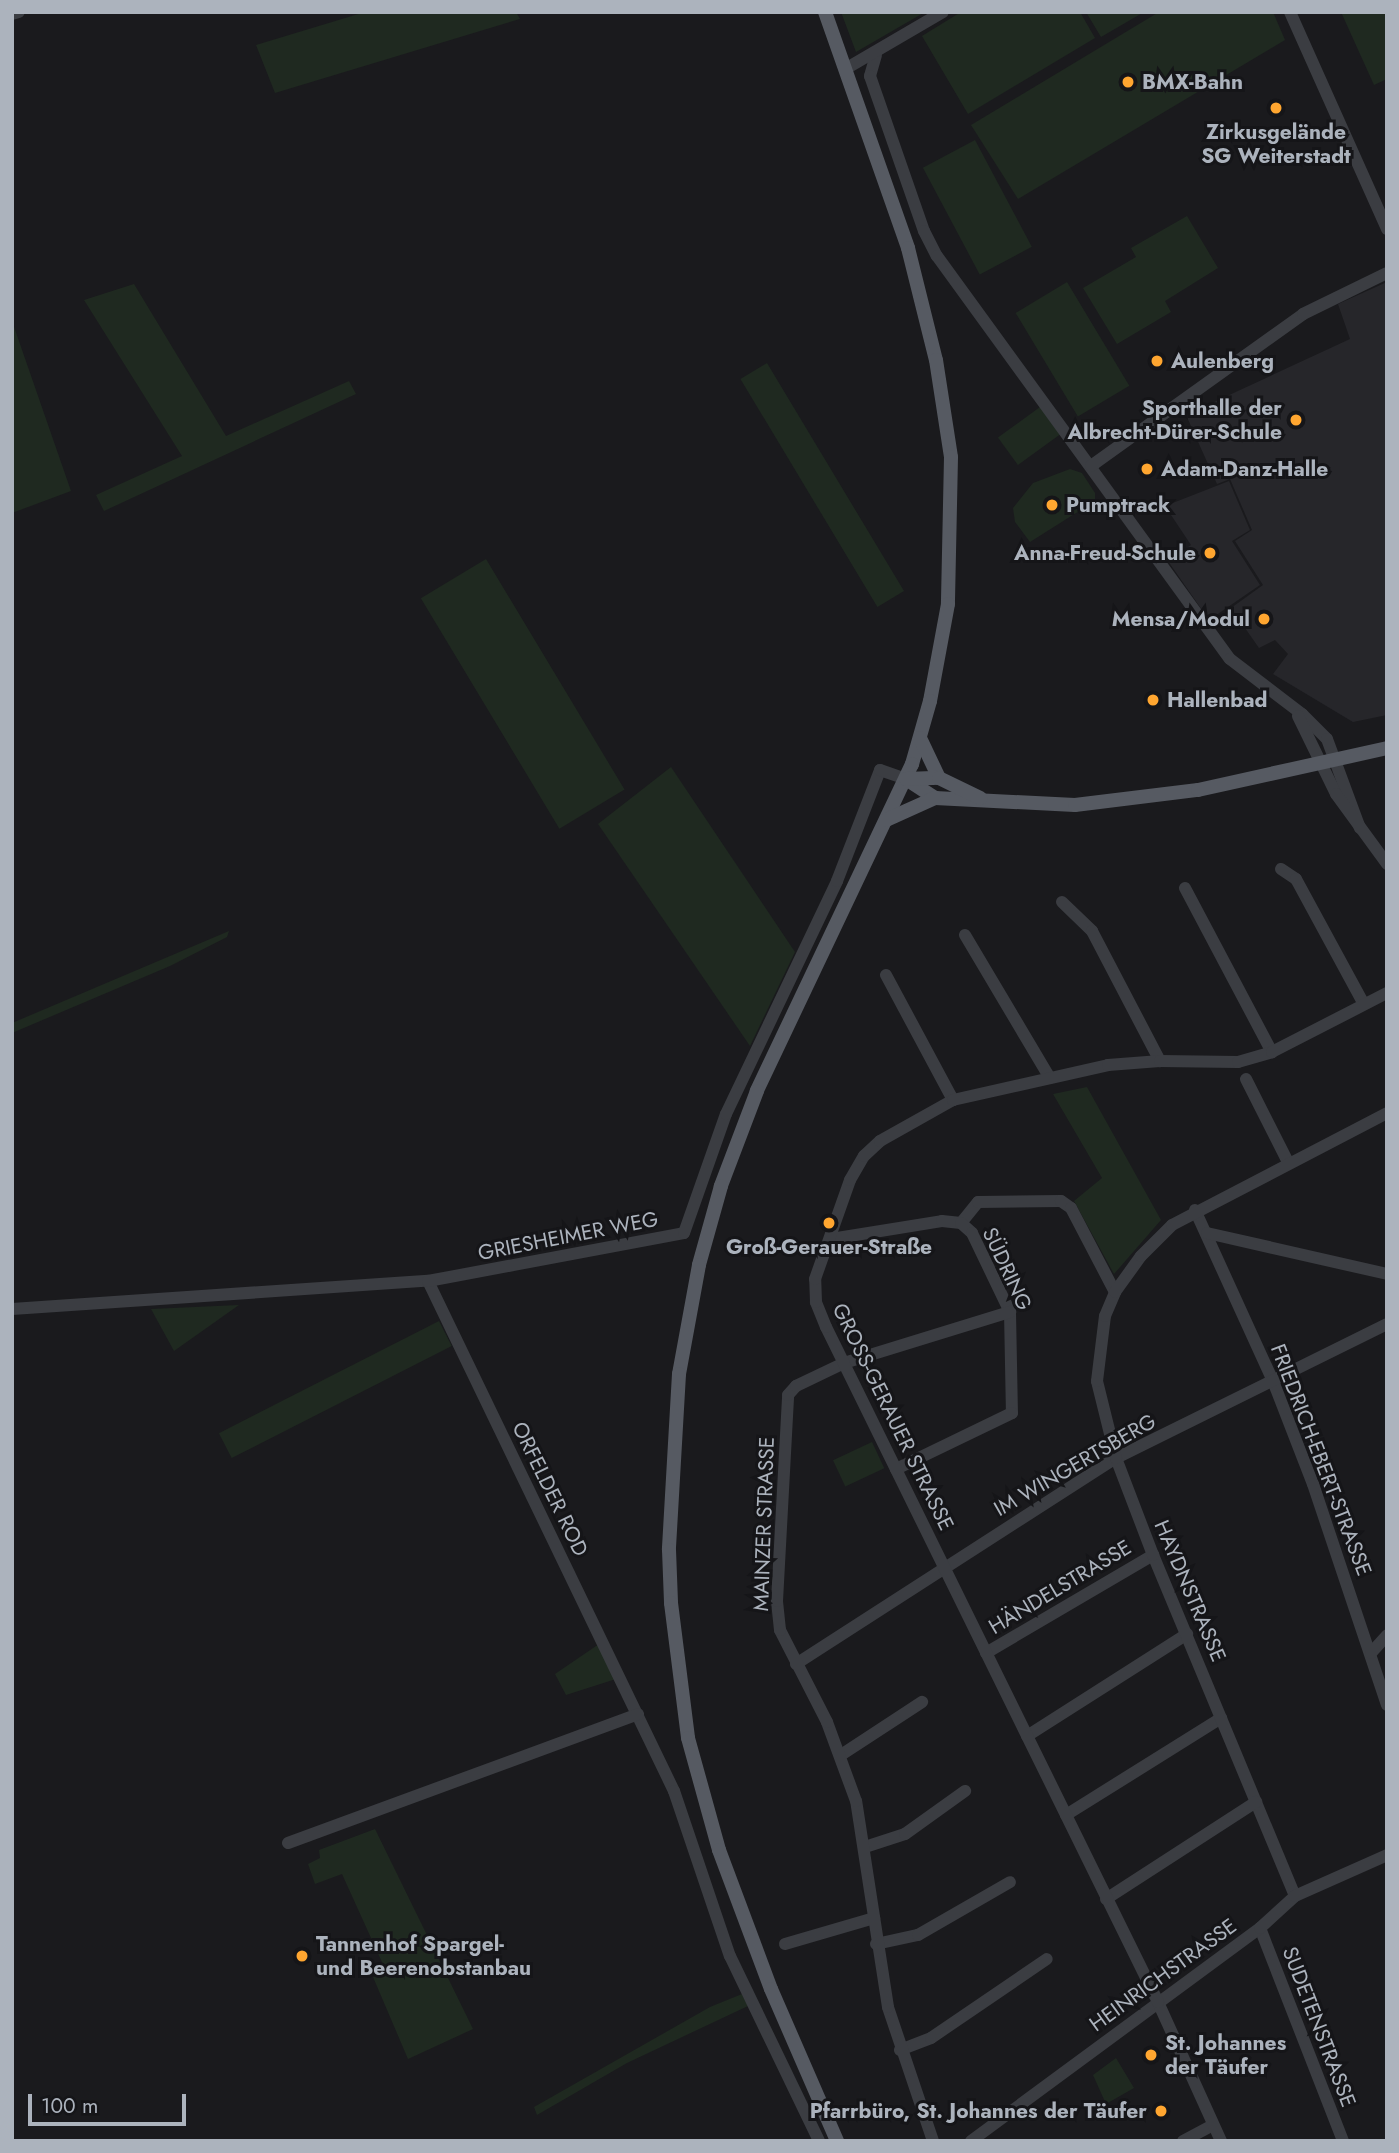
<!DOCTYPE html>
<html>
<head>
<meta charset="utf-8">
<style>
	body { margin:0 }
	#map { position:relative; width:1399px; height:2153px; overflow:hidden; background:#1a1a1d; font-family:Jost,sans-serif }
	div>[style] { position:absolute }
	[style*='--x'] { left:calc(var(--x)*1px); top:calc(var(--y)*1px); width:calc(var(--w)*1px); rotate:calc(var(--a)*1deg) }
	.built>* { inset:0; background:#26262a }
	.green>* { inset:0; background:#1f2920; transform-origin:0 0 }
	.minor>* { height:12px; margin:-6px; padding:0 6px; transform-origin:6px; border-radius:6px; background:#3b3d42 }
	.major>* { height:14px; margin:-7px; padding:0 7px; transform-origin:7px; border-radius:7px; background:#565a62 }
	.dots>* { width:19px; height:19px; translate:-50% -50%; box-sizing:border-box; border:4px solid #151518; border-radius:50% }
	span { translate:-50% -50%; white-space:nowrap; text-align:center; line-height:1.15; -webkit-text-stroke:6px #151518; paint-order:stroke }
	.poi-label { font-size:21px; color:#acb3bd; font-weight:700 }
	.left { translate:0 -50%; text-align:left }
	.right { translate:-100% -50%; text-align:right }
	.street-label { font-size:21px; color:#acb3bd }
	.frame { position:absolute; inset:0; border:14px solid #acb3bd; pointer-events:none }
	.scale { position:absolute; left:28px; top:2094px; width:158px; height:32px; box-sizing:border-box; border:4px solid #acb3bd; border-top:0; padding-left:9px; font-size:21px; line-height:24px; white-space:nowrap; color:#acb3bd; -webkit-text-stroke:5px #151518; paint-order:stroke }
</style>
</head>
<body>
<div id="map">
	<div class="built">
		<i style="clip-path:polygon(1387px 282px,1387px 715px,1353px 722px,1273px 674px,1288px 654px,1275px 640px,1259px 648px,1231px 608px,1263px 585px,1235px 541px,1252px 530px,1230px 479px,1217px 484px,1186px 415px,1350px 339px,1338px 304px)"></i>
		<i style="clip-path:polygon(1229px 481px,1250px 530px,1232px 541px,1260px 585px,1209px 620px,1168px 561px,1191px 545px,1165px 506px)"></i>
	</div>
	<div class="green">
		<i style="clip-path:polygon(365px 12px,516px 12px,520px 19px,275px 93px,256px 45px)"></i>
		<i style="clip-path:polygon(841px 12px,925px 12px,856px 52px)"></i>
		<i style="clip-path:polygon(961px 12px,1080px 12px,1095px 38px,968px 114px,922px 36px)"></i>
		<i style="clip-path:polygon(1086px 12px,1144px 12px,1101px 37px)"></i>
		<i style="clip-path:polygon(1159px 12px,1273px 12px,1285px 40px,1018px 199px,971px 125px)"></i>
		<i style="clip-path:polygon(1341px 12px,1387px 12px,1387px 79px,1374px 85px)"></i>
		<i style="left:975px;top:140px;width:121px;height:59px;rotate:62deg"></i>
		<i style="clip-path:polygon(1187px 216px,1218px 268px,1165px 301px,1171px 312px,1117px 344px,1083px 288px,1136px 257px,1131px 248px)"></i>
		<i style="left:1067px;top:282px;width:121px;height:60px;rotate:59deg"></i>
		<i style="clip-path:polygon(134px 284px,226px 436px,349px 381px,356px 394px,104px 511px,96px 495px,182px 456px,84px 300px)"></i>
		<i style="clip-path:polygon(12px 321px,71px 491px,12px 513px)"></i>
		<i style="left:767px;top:363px;width:266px;height:31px;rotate:59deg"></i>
		<i style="left:1040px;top:407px;width:34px;height:52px;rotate:54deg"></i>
		<i style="clip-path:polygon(1070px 469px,1082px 473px,1095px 493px,1095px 501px,1030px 542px,1015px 522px,1013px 508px,1033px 483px)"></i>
		<i style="left:486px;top:559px;width:269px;height:76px;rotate:59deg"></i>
		<i style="clip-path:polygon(671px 767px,795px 952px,750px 1046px,598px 824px)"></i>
		<i style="clip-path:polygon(229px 931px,227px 937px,170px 966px,12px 1033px,12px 1023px)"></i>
		<i style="clip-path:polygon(1087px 1087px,1161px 1220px,1114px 1274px,1074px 1201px,1102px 1178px,1053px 1094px)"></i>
		<i style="clip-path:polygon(239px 1305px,174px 1351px,151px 1309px)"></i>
		<i style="left:439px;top:1321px;width:28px;height:247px;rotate:63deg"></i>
		<i style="left:872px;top:1442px;width:29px;height:43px;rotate:65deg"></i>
		<i style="clip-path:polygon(599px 1644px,616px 1679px,566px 1695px,555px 1674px)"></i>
		<i style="clip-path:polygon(375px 1829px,473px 2029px,408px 2059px,373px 1977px,386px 1971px,342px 1874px,315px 1884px,308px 1864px,320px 1858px,319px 1850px)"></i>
		<i style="clip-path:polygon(742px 1994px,748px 2006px,627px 2063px,537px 2115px,534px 2107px,710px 2007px)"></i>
		<i style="clip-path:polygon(1116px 2058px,1134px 2088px,1106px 2104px,1093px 2075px)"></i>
	</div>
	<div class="minor">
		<i style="--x:1290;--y:12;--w:238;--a:65.9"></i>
		<i style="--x:12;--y:14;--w:7;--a:-16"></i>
		<i style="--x:876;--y:55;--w:22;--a:106"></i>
		<i style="--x:870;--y:76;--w:164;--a:70.8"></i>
		<i style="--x:924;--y:231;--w:28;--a:63"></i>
		<i style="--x:937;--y:256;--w:498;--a:54"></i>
		<i style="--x:1230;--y:659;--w:91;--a:37.4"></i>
		<i style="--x:1302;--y:714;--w:35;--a:45"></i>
		<i style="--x:1327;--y:739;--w:95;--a:69.7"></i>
		<i style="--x:847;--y:68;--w:111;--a:-30.3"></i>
		<i style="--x:1091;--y:466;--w:261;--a:-35.6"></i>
		<i style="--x:1303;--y:314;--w:93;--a:-26"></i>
		<i style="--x:1298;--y:716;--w:87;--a:64"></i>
		<i style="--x:1336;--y:794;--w:87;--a:53.9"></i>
		<i style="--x:1281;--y:869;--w:18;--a:34"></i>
		<i style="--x:1296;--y:879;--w:142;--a:61.5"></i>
		<i style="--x:1185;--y:888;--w:186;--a:62.1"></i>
		<i style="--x:1062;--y:902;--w:42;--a:44"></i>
		<i style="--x:1092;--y:931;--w:147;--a:62.4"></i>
		<i style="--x:965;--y:935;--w:166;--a:59.3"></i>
		<i style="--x:886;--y:975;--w:142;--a:61.8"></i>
		<i style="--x:1246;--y:1079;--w:93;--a:63.2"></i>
		<i style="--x:1195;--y:1210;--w:188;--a:65.5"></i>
		<i style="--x:1273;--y:1381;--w:110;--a:68.8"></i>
		<i style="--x:1313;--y:1484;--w:233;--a:71.5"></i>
		<i style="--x:961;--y:1223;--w:27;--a:-51"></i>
		<i style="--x:978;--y:1202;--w:83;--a:-0.7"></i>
		<i style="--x:1061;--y:1201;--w:12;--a:35"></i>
		<i style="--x:1071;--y:1208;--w:95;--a:62.4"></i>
		<i style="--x:1207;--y:1233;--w:185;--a:12.8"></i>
		<i style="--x:831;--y:1239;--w:112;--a:-9.2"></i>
		<i style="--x:942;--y:1221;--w:19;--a:6"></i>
		<i style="--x:961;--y:1223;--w:15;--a:42"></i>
		<i style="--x:972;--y:1233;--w:88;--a:64.3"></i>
		<i style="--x:1010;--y:1312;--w:101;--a:88.9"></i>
		<i style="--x:1012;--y:1413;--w:129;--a:154.2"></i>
		<i style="--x:428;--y:1281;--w:566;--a:64.25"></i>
		<i style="--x:674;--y:1791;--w:174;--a:71.3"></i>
		<i style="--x:730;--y:1956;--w:205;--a:64.3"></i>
		<i style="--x:12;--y:1309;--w:417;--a:-3.9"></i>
		<i style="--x:428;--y:1281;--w:260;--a:-10.6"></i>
		<i style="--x:684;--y:1233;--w:126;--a:-70.6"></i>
		<i style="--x:726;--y:1114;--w:258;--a:-64.5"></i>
		<i style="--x:837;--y:881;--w:119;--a:-68.8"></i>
		<i style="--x:880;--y:770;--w:28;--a:19"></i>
		<i style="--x:986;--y:1653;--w:194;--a:-30.4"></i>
		<i style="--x:1371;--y:1653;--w:24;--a:-48"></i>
		<i style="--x:796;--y:1664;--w:381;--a:-32.8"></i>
		<i style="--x:1116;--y:1458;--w:302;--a:-26.3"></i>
		<i style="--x:1027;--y:1736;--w:190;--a:-32.5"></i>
		<i style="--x:841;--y:1755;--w:97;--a:-33.2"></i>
		<i style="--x:1066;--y:1815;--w:183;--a:-32"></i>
		<i style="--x:288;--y:1843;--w:373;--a:-20.2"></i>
		<i style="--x:865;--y:1847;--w:42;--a:-18"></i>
		<i style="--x:905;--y:1834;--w:74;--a:-35.6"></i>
		<i style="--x:1295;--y:1896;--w:369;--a:-112.6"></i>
		<i style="--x:1153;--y:1555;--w:104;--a:-110.9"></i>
		<i style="--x:1116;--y:1458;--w:79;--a:-103.9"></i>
		<i style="--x:1097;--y:1381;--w:65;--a:-83"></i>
		<i style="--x:1105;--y:1316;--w:26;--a:-67"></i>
		<i style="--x:1115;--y:1292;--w:44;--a:-54.2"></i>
		<i style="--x:1141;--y:1256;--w:44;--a:-45"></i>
		<i style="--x:1172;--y:1225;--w:242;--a:-27.5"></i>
		<i style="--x:1106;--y:1899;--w:179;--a:-32.9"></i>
		<i style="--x:1260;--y:1928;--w:229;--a:68.7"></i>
		<i style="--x:785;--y:1944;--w:93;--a:-16.3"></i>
		<i style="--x:876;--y:1944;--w:43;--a:-12.1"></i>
		<i style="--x:918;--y:1935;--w:106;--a:-29.9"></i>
		<i style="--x:900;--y:2050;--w:33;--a:-21"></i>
		<i style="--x:931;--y:2038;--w:140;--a:-34.3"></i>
		<i style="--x:933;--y:2141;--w:141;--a:-108.6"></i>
		<i style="--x:888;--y:2007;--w:208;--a:-98.8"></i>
		<i style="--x:856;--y:1801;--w:84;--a:-110.2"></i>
		<i style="--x:827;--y:1722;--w:103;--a:-117.1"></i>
		<i style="--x:780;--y:1630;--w:29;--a:-96"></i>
		<i style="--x:777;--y:1601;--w:206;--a:-86.9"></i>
		<i style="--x:788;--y:1395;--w:12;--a:-48"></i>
		<i style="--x:796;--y:1386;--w:53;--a:-25.6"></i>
		<i style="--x:844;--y:1363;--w:174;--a:-17.1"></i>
		<i style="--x:971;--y:2141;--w:359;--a:-36.4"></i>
		<i style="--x:1260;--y:1928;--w:47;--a:-42.4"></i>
		<i style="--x:1295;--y:1896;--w:101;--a:-24"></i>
		<i style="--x:1183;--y:2141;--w:34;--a:-28"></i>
		<i style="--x:1221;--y:2141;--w:153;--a:-114.4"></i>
		<i style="--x:1158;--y:2002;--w:752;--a:-116.19"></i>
		<i style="--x:826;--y:1327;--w:27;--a:-112"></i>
		<i style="--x:816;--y:1302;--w:23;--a:-92"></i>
		<i style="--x:815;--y:1279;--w:105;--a:-70.5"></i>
		<i style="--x:850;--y:1180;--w:28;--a:-60"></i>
		<i style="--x:864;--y:1156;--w:22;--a:-43"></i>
		<i style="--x:880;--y:1141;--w:84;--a:-29.3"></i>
		<i style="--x:953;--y:1100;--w:159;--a:-12.7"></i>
		<i style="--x:1108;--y:1065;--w:52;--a:-4.4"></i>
		<i style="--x:1160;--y:1061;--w:78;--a:0.7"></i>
		<i style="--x:1238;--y:1062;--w:35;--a:-16"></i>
		<i style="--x:1272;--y:1052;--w:129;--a:-27.2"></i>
	</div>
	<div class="major">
		<i style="--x:825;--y:12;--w:250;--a:70.6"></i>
		<i style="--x:908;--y:248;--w:115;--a:76"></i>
		<i style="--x:936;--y:360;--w:98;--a:81.2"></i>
		<i style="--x:951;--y:457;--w:147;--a:91.2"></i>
		<i style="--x:948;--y:604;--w:99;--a:100.5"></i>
		<i style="--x:930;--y:701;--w:66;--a:105.9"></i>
		<i style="--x:912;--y:764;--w:362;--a:115.4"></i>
		<i style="--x:757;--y:1091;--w:102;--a:110.8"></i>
		<i style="--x:721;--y:1186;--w:82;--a:105.6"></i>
		<i style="--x:699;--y:1265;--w:111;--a:100.4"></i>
		<i style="--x:679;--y:1374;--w:176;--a:93.3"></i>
		<i style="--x:669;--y:1550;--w:53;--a:87.8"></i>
		<i style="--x:671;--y:1603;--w:136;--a:82.8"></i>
		<i style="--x:688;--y:1738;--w:116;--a:74.5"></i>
		<i style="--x:719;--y:1850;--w:148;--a:69.5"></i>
		<i style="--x:771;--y:1989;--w:166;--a:66.5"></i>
		<i style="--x:920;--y:738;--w:44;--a:64.6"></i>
		<i style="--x:906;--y:779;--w:35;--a:33"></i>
		<i style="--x:935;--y:798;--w:140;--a:2.9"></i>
		<i style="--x:1075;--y:805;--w:124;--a:-7"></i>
		<i style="--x:1198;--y:790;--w:194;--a:-12.5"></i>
		<i style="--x:906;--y:779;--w:33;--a:-2"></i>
		<i style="--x:939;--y:778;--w:46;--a:26"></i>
		<i style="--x:886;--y:820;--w:54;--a:-24.2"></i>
	</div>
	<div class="dots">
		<i style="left:1128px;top:82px;background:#ffa630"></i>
		<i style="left:1276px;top:108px;background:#ffa630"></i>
		<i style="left:1157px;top:361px;background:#ffa630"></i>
		<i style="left:1296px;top:420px;background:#ffa630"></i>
		<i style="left:1147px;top:469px;background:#ffa630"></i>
		<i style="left:1052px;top:505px;background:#ffa630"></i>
		<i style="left:1210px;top:553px;background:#ffa630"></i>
		<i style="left:1264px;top:619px;background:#ffa630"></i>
		<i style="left:1153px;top:700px;background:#ffa630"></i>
		<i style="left:829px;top:1223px;background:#ffa630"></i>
		<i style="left:302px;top:1956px;background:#ffa630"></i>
		<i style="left:1151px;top:2055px;background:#ffa630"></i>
		<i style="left:1161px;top:2111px;background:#ffa630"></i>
	</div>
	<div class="poi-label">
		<span class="left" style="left:1142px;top:82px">BMX-Bahn</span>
		<span style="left:1276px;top:144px">Zirkusgelände<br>SG Weiterstadt</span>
		<span class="left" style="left:1171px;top:361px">Aulenberg</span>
		<span class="right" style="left:1282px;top:420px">Sporthalle der<br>Albrecht-Dürer-Schule</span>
		<span class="left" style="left:1161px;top:469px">Adam-Danz-Halle</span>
		<span class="left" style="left:1066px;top:505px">Pumptrack</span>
		<span class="right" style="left:1196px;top:553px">Anna-Freud-Schule</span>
		<span class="right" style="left:1250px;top:619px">Mensa/Modul</span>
		<span class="left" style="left:1167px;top:700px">Hallenbad</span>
		<span style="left:829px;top:1247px">Groß-Gerauer-Straße</span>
		<span class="left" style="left:316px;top:1956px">Tannenhof Spargel-<br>und Beerenobstanbau</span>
		<span class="left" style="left:1165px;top:2055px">St. Johannes<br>der Täufer</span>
		<span class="right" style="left:1147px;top:2111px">Pfarrbüro, St. Johannes der Täufer</span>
	</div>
	<div class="street-label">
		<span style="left:568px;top:1236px;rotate:-11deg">GRIESHEIMER WEG</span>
		<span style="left:1007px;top:1269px;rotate:65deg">SÜDRING</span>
		<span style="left:893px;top:1417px;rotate:64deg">GROSS-GERAUER STRASSE</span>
		<span style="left:1321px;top:1460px;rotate:69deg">FRIEDRICH-EBERT-STRASSE</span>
		<span style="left:1075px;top:1465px;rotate:-30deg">IM WINGERTSBERG</span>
		<span style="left:550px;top:1489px;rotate:64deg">ORFELDER ROD</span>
		<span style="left:764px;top:1524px;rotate:-88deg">MAINZER STRASSE</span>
		<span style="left:1060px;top:1587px;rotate:-31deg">HÄNDELSTRASSE</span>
		<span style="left:1190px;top:1591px;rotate:67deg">HAYDNSTRASSE</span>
		<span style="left:1163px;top:1975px;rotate:-36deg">HEINRICHSTRASSE</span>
		<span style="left:1319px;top:2027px;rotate:69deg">SUDETENSTRASSE</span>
	</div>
	<div class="frame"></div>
	<div class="scale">100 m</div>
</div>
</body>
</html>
